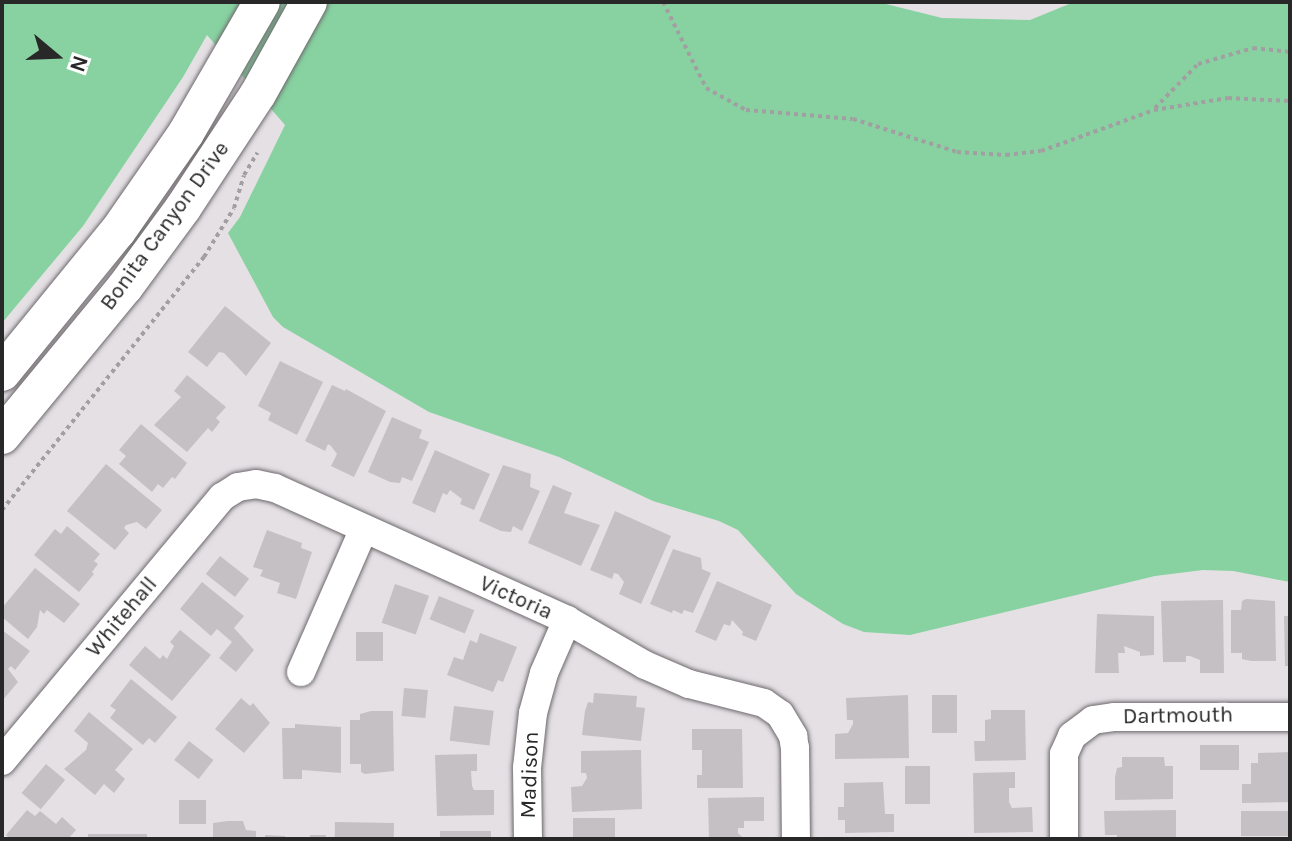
<!DOCTYPE html>
<html>
<head>
<meta charset="utf-8">
<style>
	body { margin:0 }
	#map { position:relative; width:1292px; height:841px; overflow:hidden; background:#e4e0e4; font-family:Karla,sans-serif }
	div>[style] { position:absolute }
	[style*='--x'] { left:calc(var(--x)*1px); top:calc(var(--y)*1px); width:calc(var(--w)*1px); rotate:calc(var(--a)*1deg) }
	.green>* { inset:0; background:#87d2a0 }
	.building>* { inset:0; background:#c5c0c4; transform-origin:0 0 }
	.path>* { height:4px; margin-top:-2px; transform-origin:0; background:repeating-linear-gradient(90deg,#a29fa2 0 4px,transparent 0 8px) }
	.roads { filter:drop-shadow(0 0 2px #6d696d) drop-shadow(0 0 2px #6d696d) }
	.minor>* { height:28px; margin:-14px; padding:0 14px; transform-origin:14px; border-radius:14px; background:#fff }
	.major>* { height:36px; margin:-18px; padding:0 18px; transform-origin:18px; border-radius:18px; background:#fff }
	span { translate:-50% -50%; white-space:nowrap; text-align:center; line-height:1.15; -webkit-text-stroke:7px #fff; paint-order:stroke }
	.street-label { font-size:22px; color:#292829 }
	.frame { position:absolute; inset:0; border:4px solid #292829; pointer-events:none }
	.north { position:absolute; left:16px; top:16px; width:80px; height:80px; -webkit-text-stroke:6px #fff; paint-order:stroke; rotate:109deg; font-size:22px; font-weight:700; line-height:32px; text-align:center; color:#292829 }
	.north::after { content:''; display:block; margin:auto; width:28px; height:36px; background:#292829; clip-path:polygon(50% 0,100% 100%,50% 72%,0 100%) }
</style>
</head>
<body>
<div id="map">
	<div class="green">
		<i style="clip-path:polygon(2px 2px,878px 2px,942px 18px,1030px 20px,1074px 2px,1290px 2px,1290px 582px,1233px 571px,1203px 570px,1155px 576px,910px 635px,864px 632px,843px 624px,796px 594px,738px 530px,719px 521px,653px 501px,559px 457px,429px 412px,283px 327px,273px 317px,228px 233px,240px 217px,285px 125px,207px 35px,183px 77px,83px 226px,2px 323px)"></i>
	</div>
	<div class="building">
		<i style="clip-path:polygon(225px 306px,271px 343px,246px 376px,224px 353px,219px 352px,207px 367px,188px 352px)"></i>
		<i style="clip-path:polygon(280px 361px,323px 382px,297px 435px,268px 420px,271px 413px,258px 406px)"></i>
		<i style="clip-path:polygon(187px 375px,226px 407px,216px 418px,220px 422px,212px 432px,208px 428px,187px 452px,154px 425px,181px 397px,174px 391px)"></i>
		<i style="clip-path:polygon(332px 385px,345px 391px,346px 389px,386px 411px,354px 477px,331px 466px,337px 454px,331px 446px,328px 444px,325px 451px,305px 441px)"></i>
		<i style="clip-path:polygon(392px 417px,422px 430px,419px 438px,429px 442px,412px 481px,402px 477px,400px 483px,390px 482px,368px 472px)"></i>
		<i style="clip-path:polygon(141px 424px,187px 463px,175px 479px,172px 477px,163px 488px,158px 484px,152px 492px,119px 464px,126px 456px,119px 450px)"></i>
		<i style="clip-path:polygon(435px 450px,490px 474px,474px 510px,460px 504px,462px 499px,450px 490px,447px 495px,443px 493px,435px 513px,412px 503px)"></i>
		<i style="clip-path:polygon(106px 464px,162px 510px,146px 529px,137px 522px,126px 525px,124px 528px,129px 533px,115px 550px,67px 511px)"></i>
		<i style="clip-path:polygon(503px 465px,531px 474px,530px 487px,540px 491px,522px 531px,513px 526px,511px 532px,501px 531px,479px 521px)"></i>
		<i style="clip-path:polygon(553px 485px,572px 493px,564px 513px,600px 525px,581px 566px,528px 543px)"></i>
		<i style="clip-path:polygon(615px 511px,671px 536px,641px 604px,619px 594px,624px 582px,618px 574px,614px 573px,612px 579px,590px 570px)"></i>
		<i style="clip-path:polygon(67px 526px,100px 554px,94px 561px,98px 564px,92px 572px,94px 574px,79px 592px,34px 555px,55px 529px,61px 534px)"></i>
		<i style="clip-path:polygon(267px 530px,302px 543px,301px 548px,312px 552px,296px 599px,277px 593px,280px 583px,260px 576px,263px 570px,253px 567px)"></i>
		<i style="clip-path:polygon(673px 549px,701px 558px,702px 569px,711px 573px,693px 613px,684px 610px,682px 614px,673px 610px,672px 613px,650px 604px)"></i>
		<i style="left:220px;top:556px;width:37px;height:23px;rotate:38deg"></i>
		<i style="clip-path:polygon(35px 568px,80px 604px,64px 623px,47px 610px,44px 614px,40px 610px,37px 627px,28px 639px,2px 617px,2px 608px)"></i>
		<i style="clip-path:polygon(717px 581px,772px 605px,756px 641px,742px 635px,743px 632px,732px 620px,730px 626px,724px 624px,716px 641px,695px 632px)"></i>
		<i style="clip-path:polygon(202px 582px,244px 616px,234px 628px,254px 650px,236px 672px,219px 658px,232px 642px,217px 629px,211px 636px,180px 609px)"></i>
		<i style="left:395px;top:584px;width:36px;height:41px;rotate:19deg"></i>
		<i style="left:439px;top:596px;width:38px;height:25px;rotate:22deg"></i>
		<i style="clip-path:polygon(1246px 599px,1275px 601px,1276px 661px,1251px 661px,1242px 659px,1242px 653px,1231px 653px,1231px 610px,1241px 610px,1242px 601px)"></i>
		<i style="clip-path:polygon(1223px 600px,1224px 673px,1200px 673px,1200px 660px,1190px 656px,1186px 656px,1186px 662px,1163px 662px,1161px 601px)"></i>
		<i style="clip-path:polygon(1097px 614px,1154px 616px,1154px 655px,1140px 656px,1140px 652px,1124px 646px,1125px 653px,1118px 653px,1119px 673px,1095px 673px)"></i>
		<i style="clip-path:polygon(1284px 616px,1290px 616px,1290px 666px,1285px 666px)"></i>
		<i style="clip-path:polygon(2px 630px,30px 651px,15px 670px,11px 666px,8px 669px,18px 682px,2px 701px)"></i>
		<i style="clip-path:polygon(180px 630px,211px 655px,172px 701px,129px 665px,145px 646px,160px 659px,163px 655px,167px 659px,174px 646px,170px 642px)"></i>
		<i style="left:356px;top:632px;width:27px;height:29px"></i>
		<i style="clip-path:polygon(480px 633px,517px 647px,503px 682px,498px 680px,493px 692px,447px 675px,454px 657px,463px 660px,470px 640px,477px 643px)"></i>
		<i style="clip-path:polygon(131px 679px,177px 717px,155px 743px,149px 738px,143px 745px,110px 718px,116px 710px,110px 706px)"></i>
		<i style="left:404px;top:688px;width:24px;height:28px;rotate:5deg"></i>
		<i style="clip-path:polygon(594px 693px,637px 696px,636px 707px,645px 708px,641px 741px,582px 735px,585px 711px,588px 702px,593px 703px)"></i>
		<i style="clip-path:polygon(908px 695px,909px 758px,835px 759px,835px 734px,848px 733px,853px 724px,853px 720px,847px 720px,846px 698px)"></i>
		<i style="left:957px;top:695px;width:38px;height:25px;rotate:90deg"></i>
		<i style="clip-path:polygon(241px 698px,250px 706px,253px 703px,270px 723px,244px 753px,215px 729px)"></i>
		<i style="left:454px;top:706px;width:40px;height:35px;rotate:7deg"></i>
		<i style="clip-path:polygon(991px 710px,1025px 710px,1026px 760px,975px 761px,974px 741px,985px 741px,985px 720px,991px 719px)"></i>
		<i style="clip-path:polygon(371px 711px,393px 711px,394px 771px,365px 774px,361px 772px,361px 764px,350px 764px,350px 720px,360px 720px,360px 714px)"></i>
		<i style="clip-path:polygon(89px 712px,133px 749px,115px 770px,125px 779px,114px 793px,104px 784px,95px 795px,64px 769px,86px 750px,88px 743px,74px 731px)"></i>
		<i style="clip-path:polygon(295px 724px,341px 727px,341px 773px,302px 770px,302px 779px,283px 779px,282px 728px,295px 728px)"></i>
		<i style="clip-path:polygon(692px 729px,742px 729px,743px 788px,697px 788px,697px 775px,702px 775px,702px 750px,692px 750px)"></i>
		<i style="left:189px;top:741px;width:31px;height:24px;rotate:38deg"></i>
		<i style="left:1239px;top:745px;width:25px;height:39px;rotate:90deg"></i>
		<i style="clip-path:polygon(641px 750px,642px 809px,572px 812px,571px 787px,582px 786px,587px 778px,586px 773px,581px 773px,581px 751px)"></i>
		<i style="clip-path:polygon(1290px 752px,1290px 802px,1242px 803px,1242px 784px,1251px 784px,1251px 763px,1258px 763px,1258px 753px)"></i>
		<i style="clip-path:polygon(477px 754px,477px 771px,471px 771px,472px 786px,474px 790px,494px 790px,494px 815px,437px 816px,435px 755px)"></i>
		<i style="clip-path:polygon(1122px 757px,1164px 757px,1165px 766px,1173px 766px,1173px 799px,1115px 800px,1115px 777px,1117px 768px,1122px 767px)"></i>
		<i style="left:46px;top:764px;width:25px;height:38px;rotate:40deg"></i>
		<i style="left:930px;top:766px;width:38px;height:25px;rotate:90deg"></i>
		<i style="clip-path:polygon(1015px 772px,1015px 788px,1009px 788px,1009px 802px,1012px 808px,1032px 807px,1033px 832px,974px 833px,973px 773px)"></i>
		<i style="clip-path:polygon(883px 782px,885px 814px,894px 814px,894px 832px,845px 833px,845px 820px,838px 820px,838px 807px,844px 807px,844px 783px)"></i>
		<i style="clip-path:polygon(764px 797px,764px 821px,744px 821px,744px 828px,738px 828px,738px 833px,744px 839px,709px 839px,708px 798px)"></i>
		<i style="left:179px;top:800px;width:27px;height:24px"></i>
		<i style="clip-path:polygon(27px 810px,35px 816px,40px 811px,56px 824px,62px 817px,76px 830px,68px 839px,10px 839px,6px 835px)"></i>
		<i style="clip-path:polygon(1176px 810px,1176px 839px,1117px 839px,1117px 835px,1105px 835px,1104px 811px)"></i>
		<i style="left:1290px;top:811px;width:25px;height:49px;rotate:90deg"></i>
		<i style="left:615px;top:818px;width:21px;height:42px;rotate:90deg"></i>
		<i style="clip-path:polygon(228px 821px,243px 821px,246px 830px,256px 831px,256px 839px,213px 839px,213px 823px)"></i>
		<i style="left:335px;top:822px;width:59px;height:17px;rotate:1deg"></i>
		<i style="left:491px;top:831px;width:8px;height:51px;rotate:90deg"></i>
		<i style="left:88px;top:834px;width:59px;height:5px"></i>
		<i style="clip-path:polygon(265px 835px,285px 836px,285px 839px,265px 839px)"></i>
		<i style="left:310px;top:835px;width:16px;height:4px"></i>
	</div>
	<div class="path">
		<i style="--x:663;--y:2;--w:96;--a:63.4"></i>
		<i style="--x:706;--y:88;--w:46;--a:28.8"></i>
		<i style="--x:746;--y:110;--w:107;--a:4.8"></i>
		<i style="--x:853;--y:119;--w:109;--a:17.6"></i>
		<i style="--x:957;--y:152;--w:49;--a:3.5"></i>
		<i style="--x:1006;--y:155;--w:35;--a:-7"></i>
		<i style="--x:1041;--y:151;--w:120;--a:-19.9"></i>
		<i style="--x:1154;--y:110;--w:75;--a:-9.2"></i>
		<i style="--x:1228;--y:98;--w:62;--a:2.8"></i>
		<i style="--x:1155;--y:108;--w:62;--a:-45.7"></i>
		<i style="--x:1198;--y:64;--w:57;--a:-16.2"></i>
		<i style="--x:1253;--y:48;--w:37;--a:6"></i>
		<i style="--x:2;--y:510;--w:324;--a:-51.4"></i>
		<i style="--x:204;--y:257;--w:57;--a:-58.5"></i>
		<i style="--x:234;--y:208;--w:34;--a:-73"></i>
		<i style="--x:244;--y:175;--w:26;--a:-59"></i>
	</div>
	<div class="roads">
		<div class="minor">
			<i style="--x:301;--y:672;--w:154;--a:-66.3"></i>
			<i style="--x:2;--y:761;--w:344;--a:-50.2"></i>
			<i style="--x:222;--y:497;--w:19;--a:-32"></i>
			<i style="--x:238;--y:487;--w:18;--a:-9"></i>
			<i style="--x:256;--y:484;--w:19;--a:12"></i>
			<i style="--x:275;--y:488;--w:320;--a:24.3"></i>
			<i style="--x:567;--y:620;--w:90;--a:30"></i>
			<i style="--x:645;--y:665;--w:48;--a:23.4"></i>
			<i style="--x:689;--y:684;--w:77;--a:14.2"></i>
			<i style="--x:764;--y:703;--w:19;--a:35"></i>
			<i style="--x:780;--y:714;--w:26;--a:59"></i>
			<i style="--x:793;--y:736;--w:12;--a:81"></i>
			<i style="--x:795;--y:748;--w:91;--a:89.4"></i>
			<i style="--x:528;--y:839;--w:71;--a:-90.8"></i>
			<i style="--x:527;--y:768;--w:55;--a:-83.8"></i>
			<i style="--x:533;--y:713;--w:41;--a:-74.6"></i>
			<i style="--x:544;--y:673;--w:58;--a:-66.5"></i>
			<i style="--x:1064;--y:839;--w:85;--a:-90"></i>
			<i style="--x:1064;--y:754;--w:20;--a:-66"></i>
			<i style="--x:1072;--y:736;--w:26;--a:-37"></i>
			<i style="--x:1093;--y:720;--w:22;--a:-8"></i>
			<i style="--x:1115;--y:717;--w:175;--a:0"></i>
		</div>
		<div class="major">
			<i style="--x:2;--y:373;--w:183;--a:-50.8"></i>
			<i style="--x:118;--y:231;--w:119;--a:-55.2"></i>
			<i style="--x:186;--y:133;--w:151;--a:-59.9"></i>
			<i style="--x:2;--y:436;--w:193;--a:-50.5"></i>
			<i style="--x:125;--y:287;--w:98;--a:-53.7"></i>
			<i style="--x:183;--y:208;--w:136;--a:-56.7"></i>
			<i style="--x:258;--y:94;--w:105;--a:-61"></i>
		</div>
	</div>
	<div class="street-label">
		<span style="left:165px;top:226px;rotate:-54deg">Bonita Canyon Drive</span>
		<span style="left:516px;top:598px;rotate:24deg">Victoria</span>
		<span style="left:122px;top:617px;rotate:-50deg">Whitehall</span>
		<span style="left:1178px;top:716px;rotate:-1deg">Dartmouth</span>
		<span style="left:530px;top:775px;rotate:-88deg">Madison</span>
	</div>
	<div class="frame"></div>
	<div class="north">N</div>
</div>
</body>
</html>
